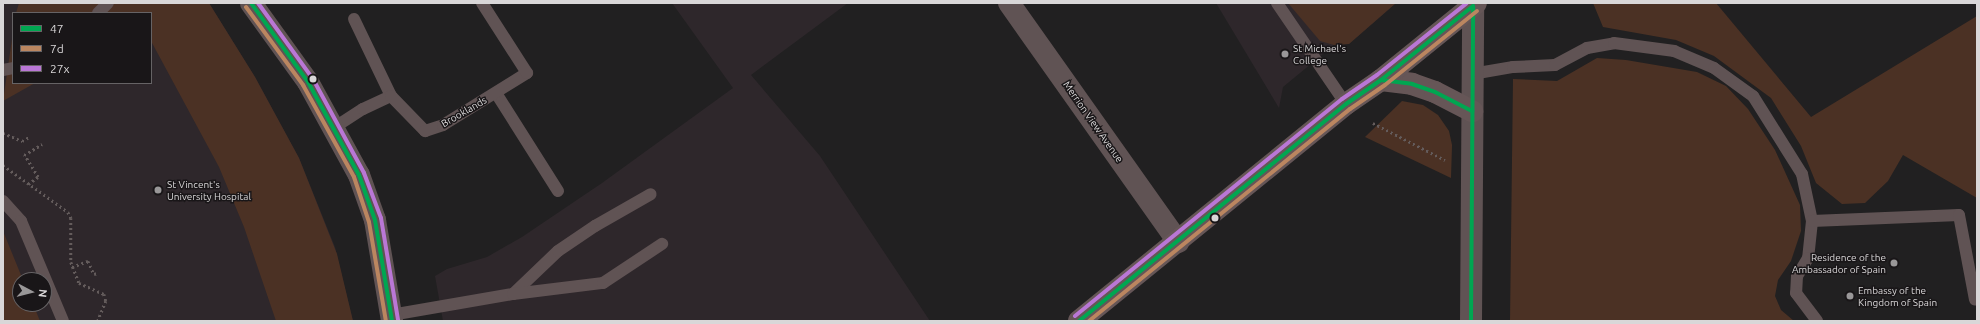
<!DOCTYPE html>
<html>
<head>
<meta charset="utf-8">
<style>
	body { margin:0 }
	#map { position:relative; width:1980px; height:324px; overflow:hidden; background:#212021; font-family:Ubuntu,sans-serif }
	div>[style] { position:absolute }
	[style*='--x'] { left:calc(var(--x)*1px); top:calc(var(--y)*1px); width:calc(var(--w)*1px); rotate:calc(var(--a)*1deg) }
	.built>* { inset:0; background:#2e272b }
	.green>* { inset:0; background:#4b3124 }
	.path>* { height:2.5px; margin-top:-1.25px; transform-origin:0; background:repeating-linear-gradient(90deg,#645c5c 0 2px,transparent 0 5px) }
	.service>* { height:12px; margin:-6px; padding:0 6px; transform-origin:6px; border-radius:6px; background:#605354 }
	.minor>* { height:22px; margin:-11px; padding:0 11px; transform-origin:11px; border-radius:11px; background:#605354 }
	.tertiary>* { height:22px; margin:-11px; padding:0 11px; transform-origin:11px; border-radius:11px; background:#605354 }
	.secondary>* { height:22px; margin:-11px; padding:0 11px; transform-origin:11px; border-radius:11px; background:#665657 }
	.bus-1>* { height:4px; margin:-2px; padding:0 2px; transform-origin:2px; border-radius:2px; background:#00a651 }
	.bus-2>* { height:4px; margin:-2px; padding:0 2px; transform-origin:2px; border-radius:2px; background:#bb8660 }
	.bus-3>* { height:4px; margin:-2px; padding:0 2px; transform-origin:2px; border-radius:2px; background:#ba77d6 }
	.dots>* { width:11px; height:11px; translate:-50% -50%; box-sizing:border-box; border:2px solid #191618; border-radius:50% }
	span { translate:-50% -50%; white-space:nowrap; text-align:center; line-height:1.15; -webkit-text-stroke:3px #191618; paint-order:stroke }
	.poi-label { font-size:10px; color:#d9d7d8 }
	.left { translate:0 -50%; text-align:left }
	.right { translate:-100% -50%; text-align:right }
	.street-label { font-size:10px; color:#d9d7d8 }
	.frame { position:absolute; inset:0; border:4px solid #d9d7d8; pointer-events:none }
	.legend { position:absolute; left:12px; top:12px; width:140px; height:72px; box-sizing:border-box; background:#191618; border:1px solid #666365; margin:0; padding:5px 7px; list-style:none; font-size:12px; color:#d9d7d8 }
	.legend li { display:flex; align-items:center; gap:8px; height:20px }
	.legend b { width:20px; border:1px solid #666365 }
	.north { position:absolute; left:12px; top:272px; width:40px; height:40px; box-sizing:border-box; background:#191618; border:1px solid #666365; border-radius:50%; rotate:97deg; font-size:11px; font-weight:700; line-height:16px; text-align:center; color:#d9d7d8 }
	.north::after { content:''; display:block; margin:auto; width:14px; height:18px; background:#999798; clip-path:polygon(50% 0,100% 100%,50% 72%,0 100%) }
</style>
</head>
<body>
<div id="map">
	<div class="built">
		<i style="clip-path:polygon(evenodd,3px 3px,209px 3px,255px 77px,299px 158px,335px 247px,353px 321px,3px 321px,3px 3px,13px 13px,151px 13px,151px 83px,13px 83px,13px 13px,3px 3px,20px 280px,44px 280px,44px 304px,20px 304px,20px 280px)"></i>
		<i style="clip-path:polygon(672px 3px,848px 3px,751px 75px,820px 156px,930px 321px,443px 321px,435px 276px,447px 269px,487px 257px,522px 237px,602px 183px,733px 88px)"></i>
		<i style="clip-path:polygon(1216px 3px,1396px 3px,1349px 44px,1334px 45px,1283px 87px,1279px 108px)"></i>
	</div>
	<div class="green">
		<i style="clip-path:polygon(19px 3px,209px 3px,255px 77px,299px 158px,337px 254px,353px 321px,276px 321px,244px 227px,219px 167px,151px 41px,151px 13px,16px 13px)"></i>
		<i style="clip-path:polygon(1288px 3px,1396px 3px,1349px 44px,1334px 45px,1320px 41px)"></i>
		<i style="clip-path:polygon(1593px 3px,1716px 3px,1811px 117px,1977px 16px,1977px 198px,1903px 155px,1888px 181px,1865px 203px,1842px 204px,1816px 183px,1801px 146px,1771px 98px,1714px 56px,1676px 40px,1603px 27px)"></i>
		<i style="clip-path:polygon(13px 32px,13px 83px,35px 83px,3px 101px)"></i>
		<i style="clip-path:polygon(1597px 58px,1626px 60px,1697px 72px,1726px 86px,1748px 109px,1775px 150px,1800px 205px,1801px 231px,1791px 261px,1778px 280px,1775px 296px,1781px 310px,1794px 321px,1510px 321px,1513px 79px,1557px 81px)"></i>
		<i style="clip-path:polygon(1402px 101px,1423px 105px,1438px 115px,1449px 131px,1452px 145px,1451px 178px,1365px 137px)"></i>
		<i style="clip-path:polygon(3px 231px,23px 280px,20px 280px,20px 304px,33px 304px,40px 321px,3px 321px)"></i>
	</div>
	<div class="path">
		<i style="--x:1373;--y:123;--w:81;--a:27.2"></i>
		<i style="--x:3;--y:133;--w:21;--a:23"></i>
		<i style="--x:22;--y:141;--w:8;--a:-30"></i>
		<i style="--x:3;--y:165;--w:80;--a:35.9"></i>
		<i style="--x:68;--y:212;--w:7;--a:63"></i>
		<i style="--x:71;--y:218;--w:44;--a:90"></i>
		<i style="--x:71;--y:262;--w:22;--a:69"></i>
		<i style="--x:79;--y:283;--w:27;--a:24"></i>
		<i style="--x:104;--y:294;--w:7;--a:74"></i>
		<i style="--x:106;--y:301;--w:22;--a:112"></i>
		<i style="--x:28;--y:184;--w:12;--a:-35"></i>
		<i style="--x:38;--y:177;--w:26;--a:-122"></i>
		<i style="--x:24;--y:155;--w:21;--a:-31"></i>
		<i style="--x:72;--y:267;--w:17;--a:-21"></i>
		<i style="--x:88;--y:261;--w:14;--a:65"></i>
		<i style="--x:94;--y:274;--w:3;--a:-18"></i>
	</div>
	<div class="service">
		<i style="--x:1277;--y:3;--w:122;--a:55.7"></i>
		<i style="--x:98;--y:13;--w:14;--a:-45"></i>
		<i style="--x:354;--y:19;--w:85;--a:64.3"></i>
		<i style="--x:3;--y:70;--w:10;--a:-11"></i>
		<i style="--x:1472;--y:74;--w:42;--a:-9.7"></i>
		<i style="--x:1513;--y:67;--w:42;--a:-2.7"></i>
		<i style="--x:1555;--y:65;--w:36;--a:-28"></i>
		<i style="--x:1587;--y:48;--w:27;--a:-10"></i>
		<i style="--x:1614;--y:43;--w:61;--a:7.6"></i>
		<i style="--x:1674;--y:51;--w:43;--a:23"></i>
		<i style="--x:1714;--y:68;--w:48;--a:35.7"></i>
		<i style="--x:1753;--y:96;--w:92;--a:57.9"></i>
		<i style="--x:1802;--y:174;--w:48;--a:78"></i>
		<i style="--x:1812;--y:221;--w:37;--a:96"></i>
		<i style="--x:1808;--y:258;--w:21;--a:121"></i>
		<i style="--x:1797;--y:276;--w:17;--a:93"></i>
		<i style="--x:1796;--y:293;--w:35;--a:53"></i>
		<i style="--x:496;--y:93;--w:116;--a:57.7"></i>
		<i style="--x:335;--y:127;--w:33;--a:-33"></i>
		<i style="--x:363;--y:109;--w:31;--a:-25"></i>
		<i style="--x:391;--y:96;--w:49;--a:45.8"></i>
		<i style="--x:425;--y:131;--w:19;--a:-18"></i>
		<i style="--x:443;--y:125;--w:99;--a:-31.8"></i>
		<i style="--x:527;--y:73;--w:83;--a:-122.7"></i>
		<i style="--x:3;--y:201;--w:27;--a:48"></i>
		<i style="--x:21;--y:221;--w:108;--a:67.2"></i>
		<i style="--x:1812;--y:221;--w:147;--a:-2.3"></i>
		<i style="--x:1959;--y:215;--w:86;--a:79.3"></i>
		<i style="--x:513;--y:294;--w:62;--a:-43.7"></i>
		<i style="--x:558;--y:251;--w:45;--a:-34"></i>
		<i style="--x:595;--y:226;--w:64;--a:-29.7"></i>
		<i style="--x:391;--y:315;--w:124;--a:-9.8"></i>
		<i style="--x:513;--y:294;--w:91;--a:-7"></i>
		<i style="--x:603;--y:283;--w:71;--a:-33.5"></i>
	</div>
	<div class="minor">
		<i style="--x:1009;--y:3;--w:293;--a:54.7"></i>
	</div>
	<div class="tertiary">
		<i style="--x:251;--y:3;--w:97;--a:54.2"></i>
		<i style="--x:308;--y:82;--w:106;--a:61.3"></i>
		<i style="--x:359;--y:175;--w:48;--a:70.4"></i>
		<i style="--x:375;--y:220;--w:102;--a:80.4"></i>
		<i style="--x:1471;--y:321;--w:315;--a:-89.6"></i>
	</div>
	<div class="secondary">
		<i style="--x:1381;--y:80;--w:31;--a:7"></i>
		<i style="--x:1412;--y:84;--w:24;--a:19"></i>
		<i style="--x:1435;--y:92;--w:42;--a:27.2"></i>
		<i style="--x:1079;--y:321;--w:344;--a:-39.1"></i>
		<i style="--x:1346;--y:104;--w:42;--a:-34.4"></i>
		<i style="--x:1381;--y:80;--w:122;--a:-39"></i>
	</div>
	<div class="bus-1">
		<i style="--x:251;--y:3;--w:97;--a:54.2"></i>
		<i style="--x:308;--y:82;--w:106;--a:61.3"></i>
		<i style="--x:359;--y:175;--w:48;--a:70.4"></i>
		<i style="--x:375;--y:220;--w:102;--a:80.4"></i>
		<i style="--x:1381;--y:80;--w:31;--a:7"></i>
		<i style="--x:1412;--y:84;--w:24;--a:19"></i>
		<i style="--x:1435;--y:92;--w:42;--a:27.2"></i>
		<i style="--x:1079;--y:321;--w:344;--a:-39.1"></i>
		<i style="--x:1346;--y:104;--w:42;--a:-34.4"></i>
		<i style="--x:1381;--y:80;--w:118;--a:-38.8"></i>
		<i style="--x:1471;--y:321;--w:315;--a:-89.6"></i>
	</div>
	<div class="bus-2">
		<i style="--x:246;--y:7;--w:97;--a:53.8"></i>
		<i style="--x:303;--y:85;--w:105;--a:61"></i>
		<i style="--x:354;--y:177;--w:47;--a:71.6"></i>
		<i style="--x:369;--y:222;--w:100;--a:80.3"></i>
		<i style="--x:1089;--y:321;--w:336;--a:-39.1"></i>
		<i style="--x:1350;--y:109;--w:42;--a:-34.4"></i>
		<i style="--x:1385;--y:85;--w:118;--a:-38.8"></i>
	</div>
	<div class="bus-3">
		<i style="--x:258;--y:3;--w:94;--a:54.1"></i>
		<i style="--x:313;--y:79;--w:107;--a:61.5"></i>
		<i style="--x:364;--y:173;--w:48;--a:69.3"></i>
		<i style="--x:381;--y:218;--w:103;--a:80.5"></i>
		<i style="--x:1075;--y:316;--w:344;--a:-39.1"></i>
		<i style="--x:1342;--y:99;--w:42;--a:-34.4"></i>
		<i style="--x:1377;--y:75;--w:115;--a:-38.7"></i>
	</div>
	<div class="dots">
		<i style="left:1285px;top:54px;background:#999798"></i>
		<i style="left:313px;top:79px;background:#d9d7d8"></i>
		<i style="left:158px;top:190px;background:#999798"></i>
		<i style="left:1215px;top:218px;background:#d9d7d8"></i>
		<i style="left:1894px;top:263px;background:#999798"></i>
		<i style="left:1850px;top:296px;background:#999798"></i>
	</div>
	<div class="poi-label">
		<span class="left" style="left:1293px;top:54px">St Michael's<br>College</span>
		<span class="left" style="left:167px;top:190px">St Vincent's<br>University Hospital</span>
		<span class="right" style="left:1886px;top:263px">Residence of the<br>Ambassador of Spain</span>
		<span class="left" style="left:1858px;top:296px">Embassy of the<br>Kingdom of Spain</span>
	</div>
	<div class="street-label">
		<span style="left:464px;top:112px;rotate:-30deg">Brooklands</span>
		<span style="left:1093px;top:122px;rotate:55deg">Merrion View Avenue</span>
	</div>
	<div class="frame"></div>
	<ul class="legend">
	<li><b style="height:5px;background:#00a651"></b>47</li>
	<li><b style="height:5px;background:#bb8660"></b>7d</li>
	<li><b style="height:5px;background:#ba77d6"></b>27x</li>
	</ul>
	<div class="north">N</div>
</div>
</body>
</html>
